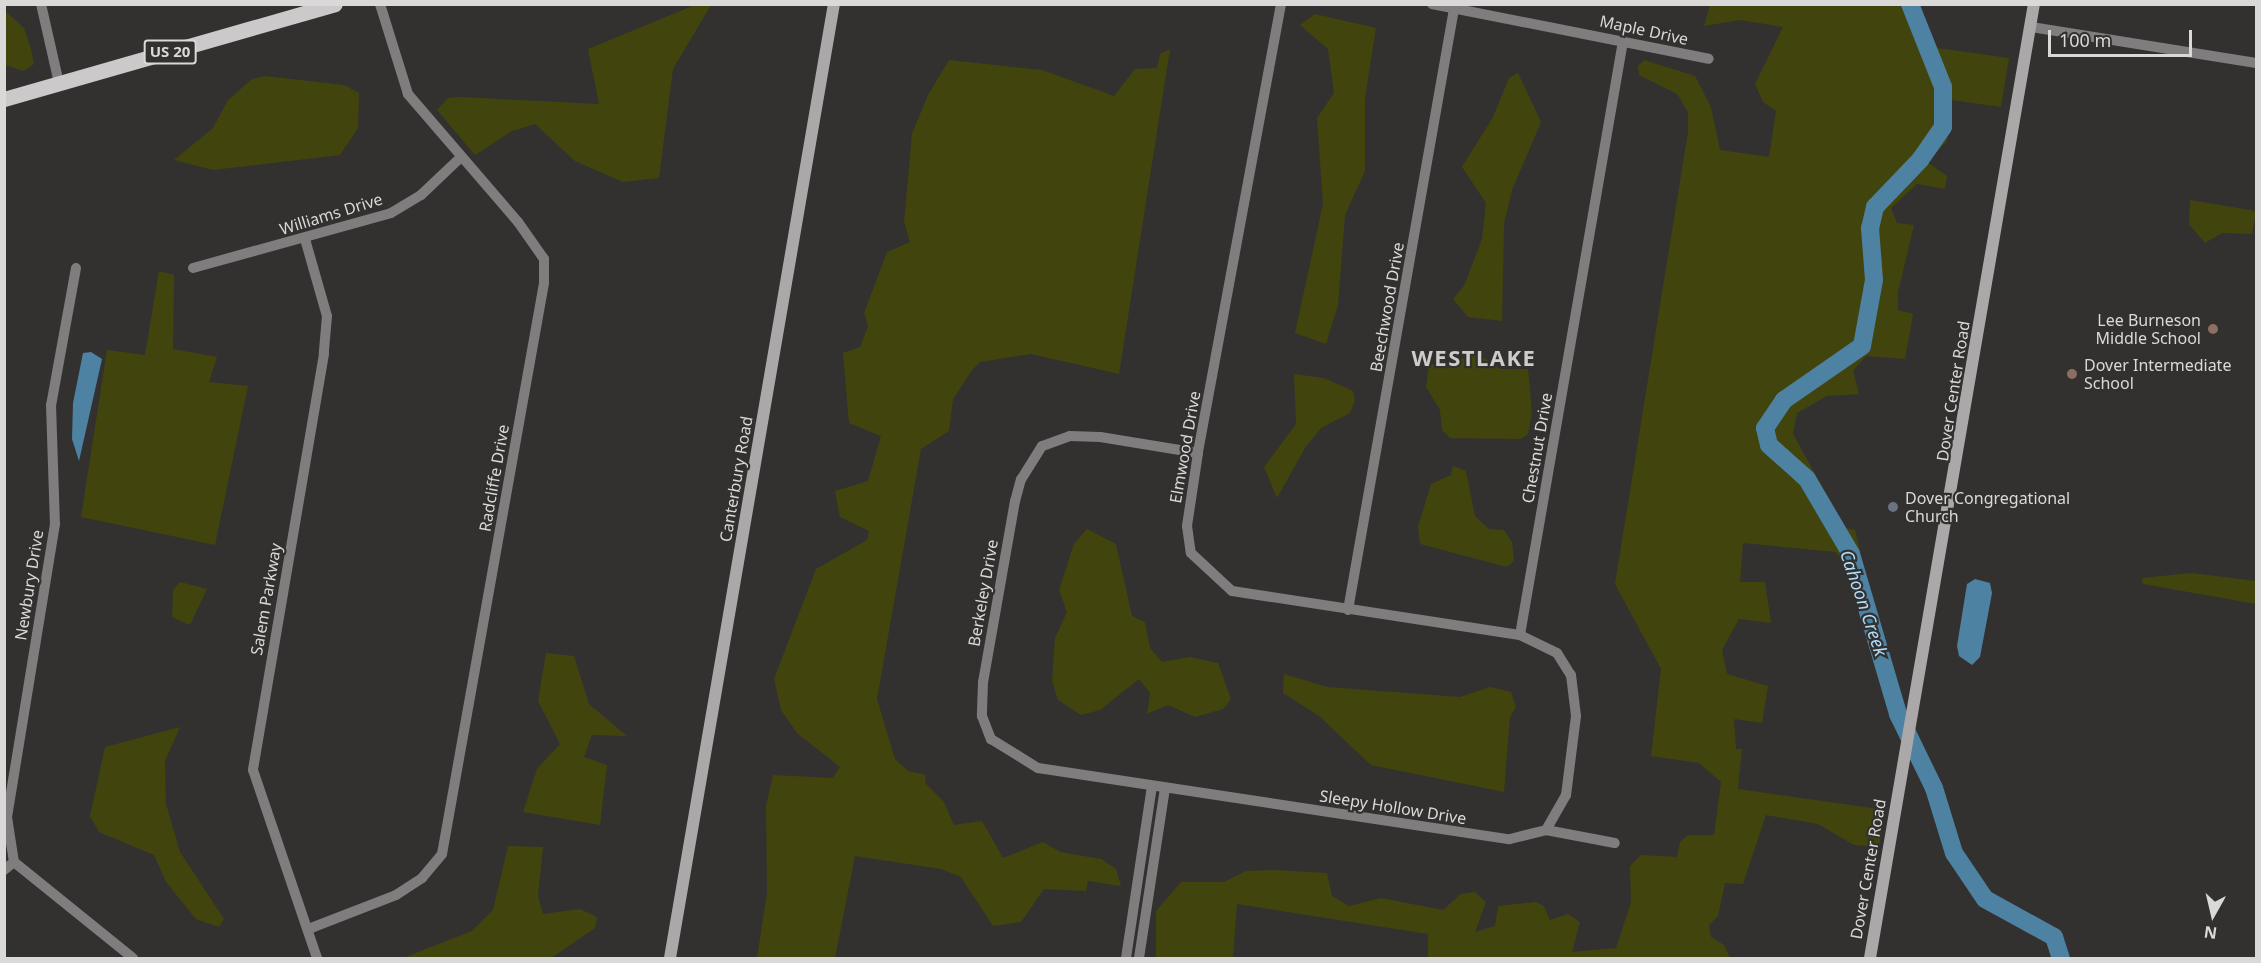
<!DOCTYPE html>
<html>
<head>
<meta charset="utf-8">
<style>
	body { margin:0 }
	#map { position:relative; width:2261px; height:963px; overflow:hidden; background:#32312f; font-family:"Noto Sans",sans-serif }
	div>[style] { position:absolute }
	[style*='--x'] { left:calc(var(--x)*1px); top:calc(var(--y)*1px); width:calc(var(--w)*1px); rotate:calc(var(--a)*1deg) }
	.green>* { inset:0; background:#41450d }
	.water>* { inset:0; background:#4d82a3 }
	.river>* { height:18px; margin:-9px; padding:0 9px; transform-origin:9px; border-radius:9px; background:#4d82a3 }
	.street>* { height:10px; margin:-5px; padding:0 5px; transform-origin:5px; border-radius:5px; background:#7f7d7e }
	.secondary>* { height:12px; margin:-6px; padding:0 6px; transform-origin:6px; border-radius:6px; background:#aaa8a9 }
	.primary>* { height:15px; margin:-7.5px; padding:0 7.5px; transform-origin:7.5px; border-radius:7.5px; background:#ccc9ca }
	.dots>* { width:16px; height:16px; translate:-50% -50%; box-sizing:border-box; border:3px solid #32312f; border-radius:50% }
	span { translate:-50% -50%; white-space:nowrap; text-align:center; line-height:1.15; -webkit-text-stroke:4.5px #32312f; paint-order:stroke }
	.shield-label span { padding:2px 4px; background:#32312f; border:2px solid; border-radius:4px; -webkit-text-stroke-width:0 }
	.shield-label { font-size:15px; color:#d9d9d7; font-weight:700 }
	.street-label { font-size:16px; color:#d9d9d7 }
	.poi-label { font-size:16px; color:#d9d9d7 }
	.right { translate:-100% -50%; text-align:right }
	.left { translate:0 -50%; text-align:left }
	.water-label { font-size:18px; color:#aedcfb; font-style:italic }
	.district-label { font-size:22px; color:#cecdca; font-weight:700; letter-spacing:1.5px }
	.frame { position:absolute; inset:0; border:6px solid #d9d9d7; pointer-events:none }
	.north { position:absolute; left:2183px; top:885px; width:60px; height:60px; -webkit-text-stroke:4px #32312f; paint-order:stroke; rotate:188deg; font-size:16px; font-weight:700; line-height:24px; text-align:center; color:#d9d9d7 }
	.north::after { content:''; display:block; margin:auto; width:21px; height:27px; background:#d9d9d7; clip-path:polygon(50% 0,100% 100%,50% 72%,0 100%) }
	.scale { position:absolute; left:2048px; top:30px; width:144px; height:27px; box-sizing:border-box; border:3px solid #d9d9d7; border-top:0; padding-left:8px; font-size:18px; line-height:21px; white-space:nowrap; color:#d9d9d7; -webkit-text-stroke:4px #32312f; paint-order:stroke }
</style>
</head>
<body>
<div id="map">
	<div class="green">
		<i style="clip-path:polygon(695px 5px,711px 5px,673px 69px,659px 178px,623px 182px,575px 161px,535px 124px,512px 131px,475px 155px,437px 110px,448px 98px,459px 97px,599px 104px,588px 49px)"></i>
		<i style="clip-path:polygon(1710px 5px,1917px 5px,1930px 47px,2009px 58px,2001px 107px,1952px 100px,1947px 141px,1927px 162px,1947px 176px,1945px 189px,1917px 184px,1891px 208px,1897px 223px,1914px 225px,1898px 292px,1898px 310px,1913px 314px,1905px 359px,1866px 356px,1853px 371px,1859px 394px,1827px 396px,1797px 413px,1793px 434px,1845px 528px,1855px 530px,1867px 580px,1850px 579px,1836px 552px,1743px 543px,1740px 582px,1765px 582px,1771px 623px,1739px 619px,1722px 650px,1727px 674px,1768px 686px,1762px 723px,1734px 719px,1736px 749px,1742px 749px,1738px 789px,1886px 810px,1879px 847px,1854px 845px,1818px 824px,1766px 815px,1743px 884px,1725px 883px,1718px 916px,1709px 925px,1711px 937px,1724px 945px,1730px 958px,1428px 958px,1428px 934px,1237px 904px,1233px 958px,1156px 958px,1156px 911px,1181px 882px,1224px 882px,1246px 871px,1273px 870px,1327px 873px,1332px 896px,1349px 906px,1381px 898px,1443px 910px,1461px 894px,1475px 892px,1486px 902px,1475px 932px,1495px 926px,1498px 906px,1536px 902px,1544px 906px,1550px 920px,1568px 914px,1580px 922px,1572px 952px,1616px 948px,1631px 902px,1630px 866px,1641px 855px,1677px 857px,1680px 842px,1688px 835px,1714px 835px,1721px 782px,1699px 763px,1651px 756px,1661px 669px,1615px 584px,1688px 132px,1688px 112px,1677px 94px,1639px 75px,1638px 66px,1644px 60px,1695px 76px,1711px 107px,1720px 150px,1769px 157px,1776px 111px,1763px 102px,1755px 84px,1783px 27px,1740px 20px,1704px 26px)"></i>
		<i style="clip-path:polygon(4px 10px,24px 28px,31px 49px,34px 64px,24px 71px,5px 65px)"></i>
		<i style="clip-path:polygon(1315px 14px,1376px 28px,1365px 98px,1365px 171px,1345px 215px,1338px 305px,1326px 344px,1295px 333px,1323px 204px,1317px 118px,1334px 93px,1328px 49px,1300px 25px)"></i>
		<i style="clip-path:polygon(1170px 49px,1119px 374px,1031px 354px,980px 362px,973px 369px,953px 399px,949px 431px,921px 449px,877px 699px,895px 759px,908px 771px,926px 775px,925px 783px,944px 802px,954px 825px,982px 821px,1003px 858px,1043px 842px,1060px 852px,1101px 859px,1116px 869px,1121px 886px,1088px 881px,1086px 891px,1044px 889px,1021px 922px,993px 926px,961px 877px,941px 869px,855px 856px,835px 958px,757px 958px,767px 893px,766px 806px,773px 775px,833px 778px,840px 767px,797px 733px,781px 710px,774px 679px,816px 569px,867px 540px,869px 531px,840px 517px,835px 491px,868px 481px,881px 436px,849px 423px,843px 353px,860px 347px,868px 326px,864px 313px,887px 252px,910px 242px,904px 222px,912px 134px,928px 95px,949px 60px,1042px 70px,1114px 96px,1135px 69px,1157px 68px,1160px 54px)"></i>
		<i style="clip-path:polygon(1518px 73px,1541px 122px,1512px 190px,1504px 224px,1502px 321px,1468px 317px,1453px 299px,1464px 286px,1482px 239px,1486px 203px,1462px 167px,1493px 117px,1509px 78px)"></i>
		<i style="clip-path:polygon(265px 76px,344px 85px,359px 93px,358px 128px,340px 155px,213px 170px,174px 160px,213px 128px,228px 100px,252px 79px)"></i>
		<i style="clip-path:polygon(2190px 200px,2256px 211px,2252px 234px,2222px 233px,2205px 243px,2189px 224px)"></i>
		<i style="clip-path:polygon(159px 271px,174px 275px,173px 349px,217px 357px,209px 382px,248px 386px,215px 545px,81px 517px,107px 350px,145px 355px)"></i>
		<i style="clip-path:polygon(1480px 355px,1500px 369px,1528px 369px,1532px 412px,1528px 434px,1521px 439px,1450px 438px,1442px 430px,1440px 410px,1426px 387px,1429px 365px)"></i>
		<i style="clip-path:polygon(1294px 374px,1324px 378px,1353px 391px,1355px 401px,1350px 413px,1321px 428px,1305px 448px,1277px 498px,1264px 467px,1296px 424px)"></i>
		<i style="clip-path:polygon(1453px 466px,1466px 471px,1475px 516px,1489px 529px,1504px 530px,1512px 542px,1514px 561px,1507px 567px,1420px 544px,1418px 527px,1431px 484px,1451px 475px)"></i>
		<i style="clip-path:polygon(1087px 529px,1116px 544px,1132px 616px,1145px 622px,1150px 648px,1162px 662px,1190px 657px,1218px 663px,1231px 699px,1223px 709px,1195px 717px,1168px 705px,1147px 714px,1150px 693px,1139px 679px,1100px 710px,1081px 715px,1058px 700px,1052px 681px,1055px 638px,1067px 612px,1059px 590px,1074px 544px)"></i>
		<i style="clip-path:polygon(2191px 573px,2256px 581px,2256px 604px,2143px 584px,2142px 578px)"></i>
		<i style="clip-path:polygon(180px 582px,207px 589px,190px 625px,172px 617px,173px 590px)"></i>
		<i style="clip-path:polygon(546px 653px,574px 656px,589px 704px,627px 736px,592px 735px,584px 757px,607px 765px,600px 825px,523px 812px,537px 769px,560px 744px,538px 701px)"></i>
		<i style="clip-path:polygon(1284px 674px,1327px 687px,1460px 697px,1490px 687px,1511px 692px,1516px 707px,1510px 717px,1504px 792px,1371px 765px,1319px 716px,1283px 693px)"></i>
		<i style="clip-path:polygon(180px 727px,165px 761px,166px 804px,180px 852px,224px 919px,219px 927px,196px 919px,166px 882px,154px 855px,99px 832px,90px 816px,105px 747px)"></i>
		<i style="clip-path:polygon(508px 846px,543px 847px,538px 896px,543px 914px,580px 909px,597px 917px,595px 928px,551px 958px,403px 958px,472px 931px,493px 910px)"></i>
	</div>
	<div class="water">
		<i style="clip-path:polygon(91px 352px,102px 359px,79px 461px,72px 439px,73px 403px,83px 353px)"></i>
		<i style="clip-path:polygon(1975px 579px,1990px 583px,1992px 593px,1980px 657px,1972px 665px,1959px 656px,1957px 646px,1967px 584px)"></i>
	</div>
	<div class="river">
		<i style="--x:1910;--y:4;--w:89;--a:68.3"></i>
		<i style="--x:1943;--y:87;--w:40;--a:90"></i>
		<i style="--x:1943;--y:127;--w:40;--a:124.9"></i>
		<i style="--x:1920;--y:160;--w:65;--a:133.8"></i>
		<i style="--x:1875;--y:207;--w:22;--a:103"></i>
		<i style="--x:1870;--y:228;--w:52;--a:85.6"></i>
		<i style="--x:1874;--y:280;--w:67;--a:100.3"></i>
		<i style="--x:1862;--y:346;--w:95;--a:145.3"></i>
		<i style="--x:1784;--y:400;--w:34;--a:124"></i>
		<i style="--x:1765;--y:428;--w:17;--a:77"></i>
		<i style="--x:1769;--y:445;--w:51;--a:41.8"></i>
		<i style="--x:1807;--y:479;--w:87;--a:59.6"></i>
		<i style="--x:1851;--y:554;--w:167;--a:73.6"></i>
		<i style="--x:1898;--y:714;--w:82;--a:64.1"></i>
		<i style="--x:1934;--y:788;--w:68;--a:72.9"></i>
		<i style="--x:1954;--y:853;--w:55;--a:56"></i>
		<i style="--x:1985;--y:899;--w:79;--a:28.8"></i>
		<i style="--x:2054;--y:937;--w:22;--a:72"></i>
	</div>
	<div class="street">
		<i style="--x:41;--y:4;--w:81;--a:77.2"></i>
		<i style="--x:1281;--y:4;--w:457;--a:100.5"></i>
		<i style="--x:1198;--y:453;--w:74;--a:98.6"></i>
		<i style="--x:1187;--y:526;--w:27;--a:82"></i>
		<i style="--x:1191;--y:553;--w:56;--a:42.8"></i>
		<i style="--x:1232;--y:591;--w:291;--a:8.7"></i>
		<i style="--x:1520;--y:635;--w:41;--a:25.9"></i>
		<i style="--x:1557;--y:653;--w:26;--a:58"></i>
		<i style="--x:1571;--y:675;--w:41;--a:83"></i>
		<i style="--x:1576;--y:716;--w:80;--a:97.2"></i>
		<i style="--x:1566;--y:795;--w:40;--a:119.7"></i>
		<i style="--x:1432;--y:4;--w:282;--a:11.2"></i>
		<i style="--x:2031;--y:27;--w:228;--a:9.1"></i>
		<i style="--x:305;--y:239;--w:80;--a:74.1"></i>
		<i style="--x:327;--y:316;--w:38;--a:95"></i>
		<i style="--x:324;--y:354;--w:422;--a:99.7"></i>
		<i style="--x:253;--y:770;--w:199;--a:71.2"></i>
		<i style="--x:76;--y:268;--w:139;--a:100.3"></i>
		<i style="--x:51;--y:405;--w:119;--a:88.1"></i>
		<i style="--x:55;--y:524;--w:297;--a:99.3"></i>
		<i style="--x:7;--y:817;--w:46;--a:81.2"></i>
		<i style="--x:14;--y:862;--w:153;--a:38.9"></i>
		<i style="--x:193;--y:268;--w:205;--a:-15.5"></i>
		<i style="--x:391;--y:213;--w:35;--a:-31"></i>
		<i style="--x:421;--y:195;--w:54;--a:-43.5"></i>
		<i style="--x:1198;--y:453;--w:99;--a:-170.7"></i>
		<i style="--x:1100;--y:437;--w:30;--a:-178"></i>
		<i style="--x:1070;--y:436;--w:30;--a:160"></i>
		<i style="--x:1042;--y:446;--w:39;--a:122"></i>
		<i style="--x:1021;--y:479;--w:23;--a:105"></i>
		<i style="--x:1015;--y:501;--w:184;--a:100"></i>
		<i style="--x:983;--y:682;--w:34;--a:92"></i>
		<i style="--x:982;--y:716;--w:25;--a:69"></i>
		<i style="--x:991;--y:739;--w:55;--a:31.7"></i>
		<i style="--x:1038;--y:768;--w:477;--a:8.6"></i>
		<i style="--x:1510;--y:839;--w:37;--a:-14"></i>
		<i style="--x:1546;--y:830;--w:70;--a:10.7"></i>
		<i style="--x:1348;--y:610;--w:610;--a:-80"></i>
		<i style="--x:1520;--y:635;--w:603;--a:-80.16"></i>
		<i style="--x:4;--y:870;--w:13;--a:-39"></i>
		<i style="--x:311;--y:928;--w:91;--a:-21.2"></i>
		<i style="--x:396;--y:895;--w:31;--a:-33"></i>
		<i style="--x:422;--y:878;--w:31;--a:-50"></i>
		<i style="--x:442;--y:854;--w:580;--a:-79.87"></i>
		<i style="--x:544;--y:283;--w:24;--a:-90"></i>
		<i style="--x:544;--y:259;--w:45;--a:-125.1"></i>
		<i style="--x:518;--y:222;--w:169;--a:-130.7"></i>
		<i style="--x:408;--y:94;--w:94;--a:-107.3"></i>
		<i style="--x:1126;--y:958;--w:174;--a:-81.4"></i>
		<i style="--x:1139;--y:958;--w:172;--a:-81.3"></i>
	</div>
	<div class="secondary">
		<i style="--x:670;--y:958;--w:968;--a:-80.25"></i>
		<i style="--x:1870;--y:958;--w:968;--a:-80.25"></i>
	</div>
	<div class="primary">
		<i style="--x:4;--y:99;--w:344;--a:-16"></i>
	</div>
	<div class="dots">
		<i style="left:2213px;top:329px;background:#8d6e63"></i>
		<i style="left:2072px;top:374px;background:#8d6e63"></i>
		<i style="left:1893px;top:507px;background:#6b7280"></i>
	</div>
	<div class="shield-label">
		<span style="left:170px;top:52px">US 20</span>
	</div>
	<div class="street-label">
		<span style="left:1644px;top:30px;rotate:12deg">Maple Drive</span>
		<span style="left:331px;top:214px;rotate:-17deg">Williams Drive</span>
		<span style="left:1387px;top:307px;rotate:-80deg">Beechwood Drive</span>
		<span style="left:1953px;top:391px;rotate:-81deg">Dover Center Road</span>
		<span style="left:1185px;top:447px;rotate:-80deg">Elmwood Drive</span>
		<span style="left:1537px;top:448px;rotate:-80deg">Chestnut Drive</span>
		<span style="left:494px;top:478px;rotate:-80deg">Radcliffe Drive</span>
		<span style="left:736px;top:479px;rotate:-80deg">Canterbury Road</span>
		<span style="left:29px;top:585px;rotate:-81deg">Newbury Drive</span>
		<span style="left:983px;top:593px;rotate:-80deg">Berkeley Drive</span>
		<span style="left:266px;top:599px;rotate:-80deg">Salem Parkway</span>
		<span style="left:1393px;top:807px;rotate:9deg">Sleepy Hollow Drive</span>
		<span style="left:1868px;top:869px;rotate:-80deg">Dover Center Road</span>
	</div>
	<div class="poi-label">
		<span class="right" style="left:2201px;top:329px">Lee Burneson<br>Middle School</span>
		<span class="left" style="left:2084px;top:374px">Dover Intermediate<br>School</span>
		<span class="left" style="left:1905px;top:507px">Dover Congregational<br>Church</span>
	</div>
	<div class="water-label">
		<span style="left:1864px;top:603px;rotate:71deg">Cahoon Creek</span>
	</div>
	<div class="district-label">
		<span style="left:1474px;top:358px">WESTLAKE</span>
	</div>
	<div class="frame"></div>
	<div class="north">N</div>
	<div class="scale">100 m</div>
</div>
</body>
</html>
